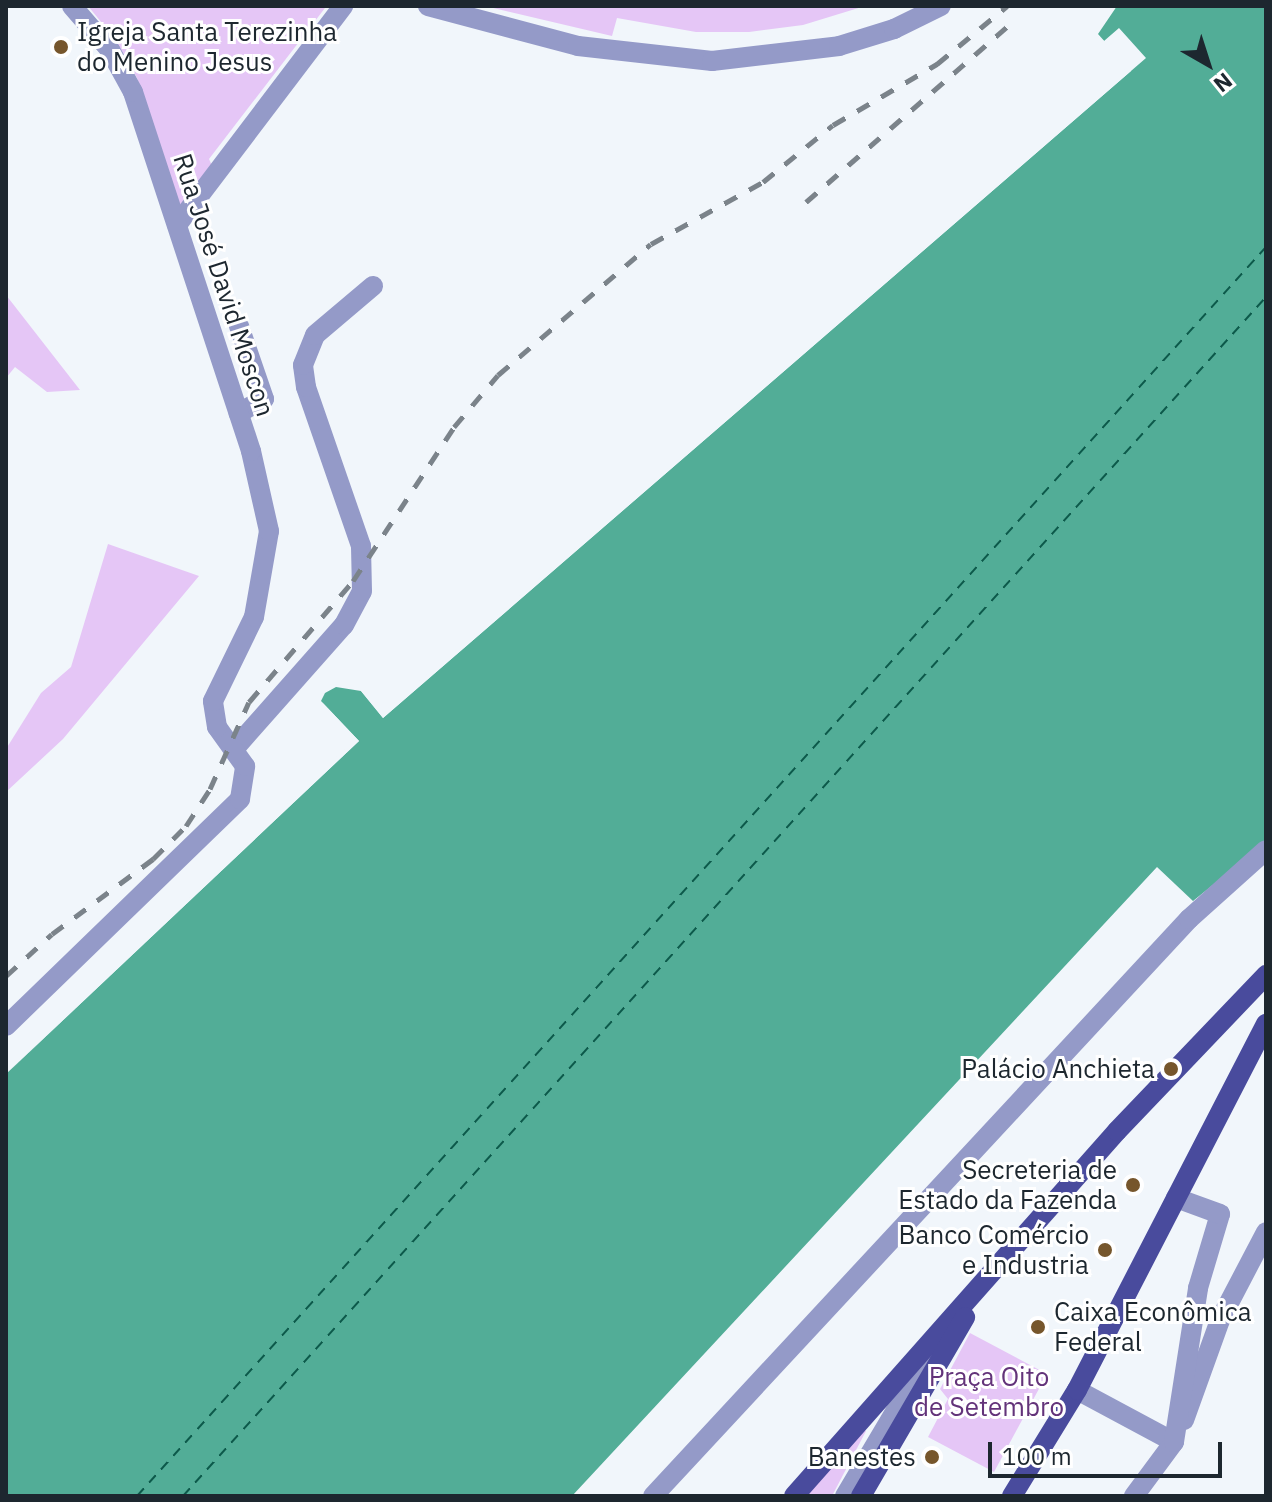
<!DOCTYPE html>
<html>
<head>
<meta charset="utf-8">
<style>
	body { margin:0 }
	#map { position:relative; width:1272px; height:1502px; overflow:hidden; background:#f1f6fb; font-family:"IBM Plex Sans",sans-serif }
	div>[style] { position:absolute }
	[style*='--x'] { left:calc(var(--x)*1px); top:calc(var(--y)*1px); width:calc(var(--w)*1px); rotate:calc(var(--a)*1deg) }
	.green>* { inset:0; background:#e5c6f6 }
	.water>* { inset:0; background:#52ad97 }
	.pier>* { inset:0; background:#f1f6fb }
	.ferry>* { height:2px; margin-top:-1px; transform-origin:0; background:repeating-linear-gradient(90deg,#0c594a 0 10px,transparent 0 18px) }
	.minor>* { height:20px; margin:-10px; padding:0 10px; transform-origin:10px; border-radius:10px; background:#949ac8 }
	.major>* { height:20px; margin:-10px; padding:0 10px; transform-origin:10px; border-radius:10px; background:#494b9d }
	.rail>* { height:5px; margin-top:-2.5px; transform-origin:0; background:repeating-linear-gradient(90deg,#7b838a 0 14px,transparent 0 28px) }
	.dots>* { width:22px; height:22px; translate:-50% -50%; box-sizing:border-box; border:4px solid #fff; border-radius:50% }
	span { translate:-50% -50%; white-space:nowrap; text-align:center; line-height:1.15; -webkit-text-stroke:6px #fff; paint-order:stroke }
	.poi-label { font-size:26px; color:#1d272f }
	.left { translate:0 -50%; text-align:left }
	.right { translate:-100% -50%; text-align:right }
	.street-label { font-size:26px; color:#1d272f }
	.park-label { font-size:26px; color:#63337a }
	.frame { position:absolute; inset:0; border:8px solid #1d272f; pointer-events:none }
	.north { position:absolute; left:1168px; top:24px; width:80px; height:80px; -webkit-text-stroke:6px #fff; paint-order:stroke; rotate:141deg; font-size:22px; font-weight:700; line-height:32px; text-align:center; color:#1d272f }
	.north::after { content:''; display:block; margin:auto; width:28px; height:36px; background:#1d272f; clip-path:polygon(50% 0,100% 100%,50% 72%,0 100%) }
	.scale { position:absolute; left:988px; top:1442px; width:234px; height:36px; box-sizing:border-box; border:4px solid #1d272f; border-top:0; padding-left:10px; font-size:24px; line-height:28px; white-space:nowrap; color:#1d272f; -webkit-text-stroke:6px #fff; paint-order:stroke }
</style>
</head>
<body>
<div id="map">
	<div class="green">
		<i style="clip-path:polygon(88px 6px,333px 6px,325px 8px,209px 159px,214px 170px,180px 209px,137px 78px,115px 39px)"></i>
		<i style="clip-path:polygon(485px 6px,865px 6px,803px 25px,749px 32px,696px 32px,617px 18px,612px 36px)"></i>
		<i style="clip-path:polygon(6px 295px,80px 390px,47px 392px,15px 367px,6px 378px)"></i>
		<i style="clip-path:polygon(108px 544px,199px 576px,63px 739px,6px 792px,6px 749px,41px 693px,71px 667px)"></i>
		<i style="clip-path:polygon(970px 1333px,1047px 1374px,994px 1472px,928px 1437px,948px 1399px,940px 1389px)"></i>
		<i style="clip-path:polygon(858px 1428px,866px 1431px,832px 1496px,799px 1496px)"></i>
	</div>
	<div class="water">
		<i style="clip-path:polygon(1117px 6px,1266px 6px,1266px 842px,1193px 901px,1157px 867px,572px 1496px,6px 1496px,6px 1074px,359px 741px,321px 701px,325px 693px,336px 687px,361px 691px,383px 718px,1131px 71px,1098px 34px)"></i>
	</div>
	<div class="pier">
		<i style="clip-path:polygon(1119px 28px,1146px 58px,383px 718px,357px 686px,383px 712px,846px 316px,1126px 71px,1094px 34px,1104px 41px)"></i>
		<i style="clip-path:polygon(321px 701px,359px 741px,6px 1074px,353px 741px)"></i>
	</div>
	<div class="ferry">
		<i style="--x:137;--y:1496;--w:1684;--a:-47.89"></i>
		<i style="--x:183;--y:1496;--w:1616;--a:-47.91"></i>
	</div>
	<div class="minor">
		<i style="--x:428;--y:6;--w:155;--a:14.9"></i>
		<i style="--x:578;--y:46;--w:135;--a:6.4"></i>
		<i style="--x:712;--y:61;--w:128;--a:-6.7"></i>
		<i style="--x:839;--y:46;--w:58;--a:-17.2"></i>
		<i style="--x:894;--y:29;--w:52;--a:-26.1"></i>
		<i style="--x:177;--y:225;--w:275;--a:-52.8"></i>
		<i style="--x:239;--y:326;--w:77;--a:71.1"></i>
		<i style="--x:264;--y:399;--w:29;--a:151"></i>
		<i style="--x:235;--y:748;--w:164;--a:-48.5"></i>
		<i style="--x:344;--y:625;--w:38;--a:-62"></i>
		<i style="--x:362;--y:591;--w:45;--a:-91.3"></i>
		<i style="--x:361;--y:546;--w:168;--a:-109.1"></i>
		<i style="--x:306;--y:387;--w:22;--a:-98"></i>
		<i style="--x:303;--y:365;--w:32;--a:-68"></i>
		<i style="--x:315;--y:335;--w:76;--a:-40.2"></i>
		<i style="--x:6;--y:1026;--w:326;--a:-44.1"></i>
		<i style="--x:240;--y:799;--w:33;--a:-81"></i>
		<i style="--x:245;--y:766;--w:48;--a:-125.7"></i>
		<i style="--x:217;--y:727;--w:26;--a:-99"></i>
		<i style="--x:213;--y:701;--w:93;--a:-64"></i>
		<i style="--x:254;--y:617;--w:87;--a:-80.1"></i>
		<i style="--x:269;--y:531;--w:82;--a:-102.7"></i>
		<i style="--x:251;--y:451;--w:378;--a:-108.2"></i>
		<i style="--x:133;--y:92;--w:48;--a:-118.7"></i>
		<i style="--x:110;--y:50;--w:58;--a:-130.8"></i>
		<i style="--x:1077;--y:1390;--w:110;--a:28.2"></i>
		<i style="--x:1184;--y:1420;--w:106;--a:-70.2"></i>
		<i style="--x:1220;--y:1320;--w:99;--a:-62.4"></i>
		<i style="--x:653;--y:1496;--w:788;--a:-47.11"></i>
		<i style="--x:1189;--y:919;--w:103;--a:-41.9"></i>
		<i style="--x:845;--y:1496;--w:169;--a:-59.3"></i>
		<i style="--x:1134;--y:1496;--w:67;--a:-53.5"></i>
		<i style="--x:1174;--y:1442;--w:156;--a:-81.1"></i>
		<i style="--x:1198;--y:1288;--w:77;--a:-73.4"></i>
		<i style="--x:1220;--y:1214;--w:47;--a:-160"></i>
	</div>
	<div class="major">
		<i style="--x:794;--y:1496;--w:487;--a:-48.5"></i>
		<i style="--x:1117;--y:1131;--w:216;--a:-46.3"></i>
		<i style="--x:861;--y:1496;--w:207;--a:-59.8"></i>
		<i style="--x:1012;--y:1496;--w:124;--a:-58.5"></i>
		<i style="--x:1077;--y:1390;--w:412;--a:-62.7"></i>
	</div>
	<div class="rail">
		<i style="--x:806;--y:202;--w:279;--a:-41.1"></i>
		<i style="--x:6;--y:976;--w:62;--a:-42.4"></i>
		<i style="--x:52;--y:934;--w:126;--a:-36.6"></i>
		<i style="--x:153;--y:859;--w:47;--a:-45"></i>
		<i style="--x:186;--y:826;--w:44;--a:-57"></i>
		<i style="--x:210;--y:789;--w:95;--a:-65.9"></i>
		<i style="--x:249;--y:702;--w:160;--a:-49.3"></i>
		<i style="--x:353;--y:581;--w:184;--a:-56.7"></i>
		<i style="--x:454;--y:427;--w:68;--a:-49.8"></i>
		<i style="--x:498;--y:375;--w:201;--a:-40.6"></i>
		<i style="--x:651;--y:244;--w:128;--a:-29"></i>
		<i style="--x:763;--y:182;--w:90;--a:-39.2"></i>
		<i style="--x:833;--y:125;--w:121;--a:-30.4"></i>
		<i style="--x:937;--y:64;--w:91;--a:-39.6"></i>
	</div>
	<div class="dots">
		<i style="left:61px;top:47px;background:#76562c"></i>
		<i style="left:1171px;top:1069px;background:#76562c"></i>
		<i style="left:1133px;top:1185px;background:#76562c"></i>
		<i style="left:1105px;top:1250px;background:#76562c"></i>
		<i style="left:1038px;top:1327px;background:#76562c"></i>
		<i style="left:932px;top:1457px;background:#76562c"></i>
	</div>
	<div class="poi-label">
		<span class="left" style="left:77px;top:47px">Igreja Santa Terezinha<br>do Menino Jesus</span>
		<span class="right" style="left:1155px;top:1069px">Palácio Anchieta</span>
		<span class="right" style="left:1117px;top:1185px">Secreteria de<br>Estado da Fazenda</span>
		<span class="right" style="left:1089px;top:1250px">Banco Comércio<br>e Industria</span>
		<span class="left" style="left:1054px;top:1327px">Caixa Econômica<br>Federal</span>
		<span class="right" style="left:916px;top:1457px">Banestes</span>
	</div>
	<div class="street-label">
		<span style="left:224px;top:285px;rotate:72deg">Rua José David Moscon</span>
	</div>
	<div class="park-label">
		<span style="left:989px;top:1392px">Praça Oito<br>de Setembro</span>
	</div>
	<div class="frame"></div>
	<div class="north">N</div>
	<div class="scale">100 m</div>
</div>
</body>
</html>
